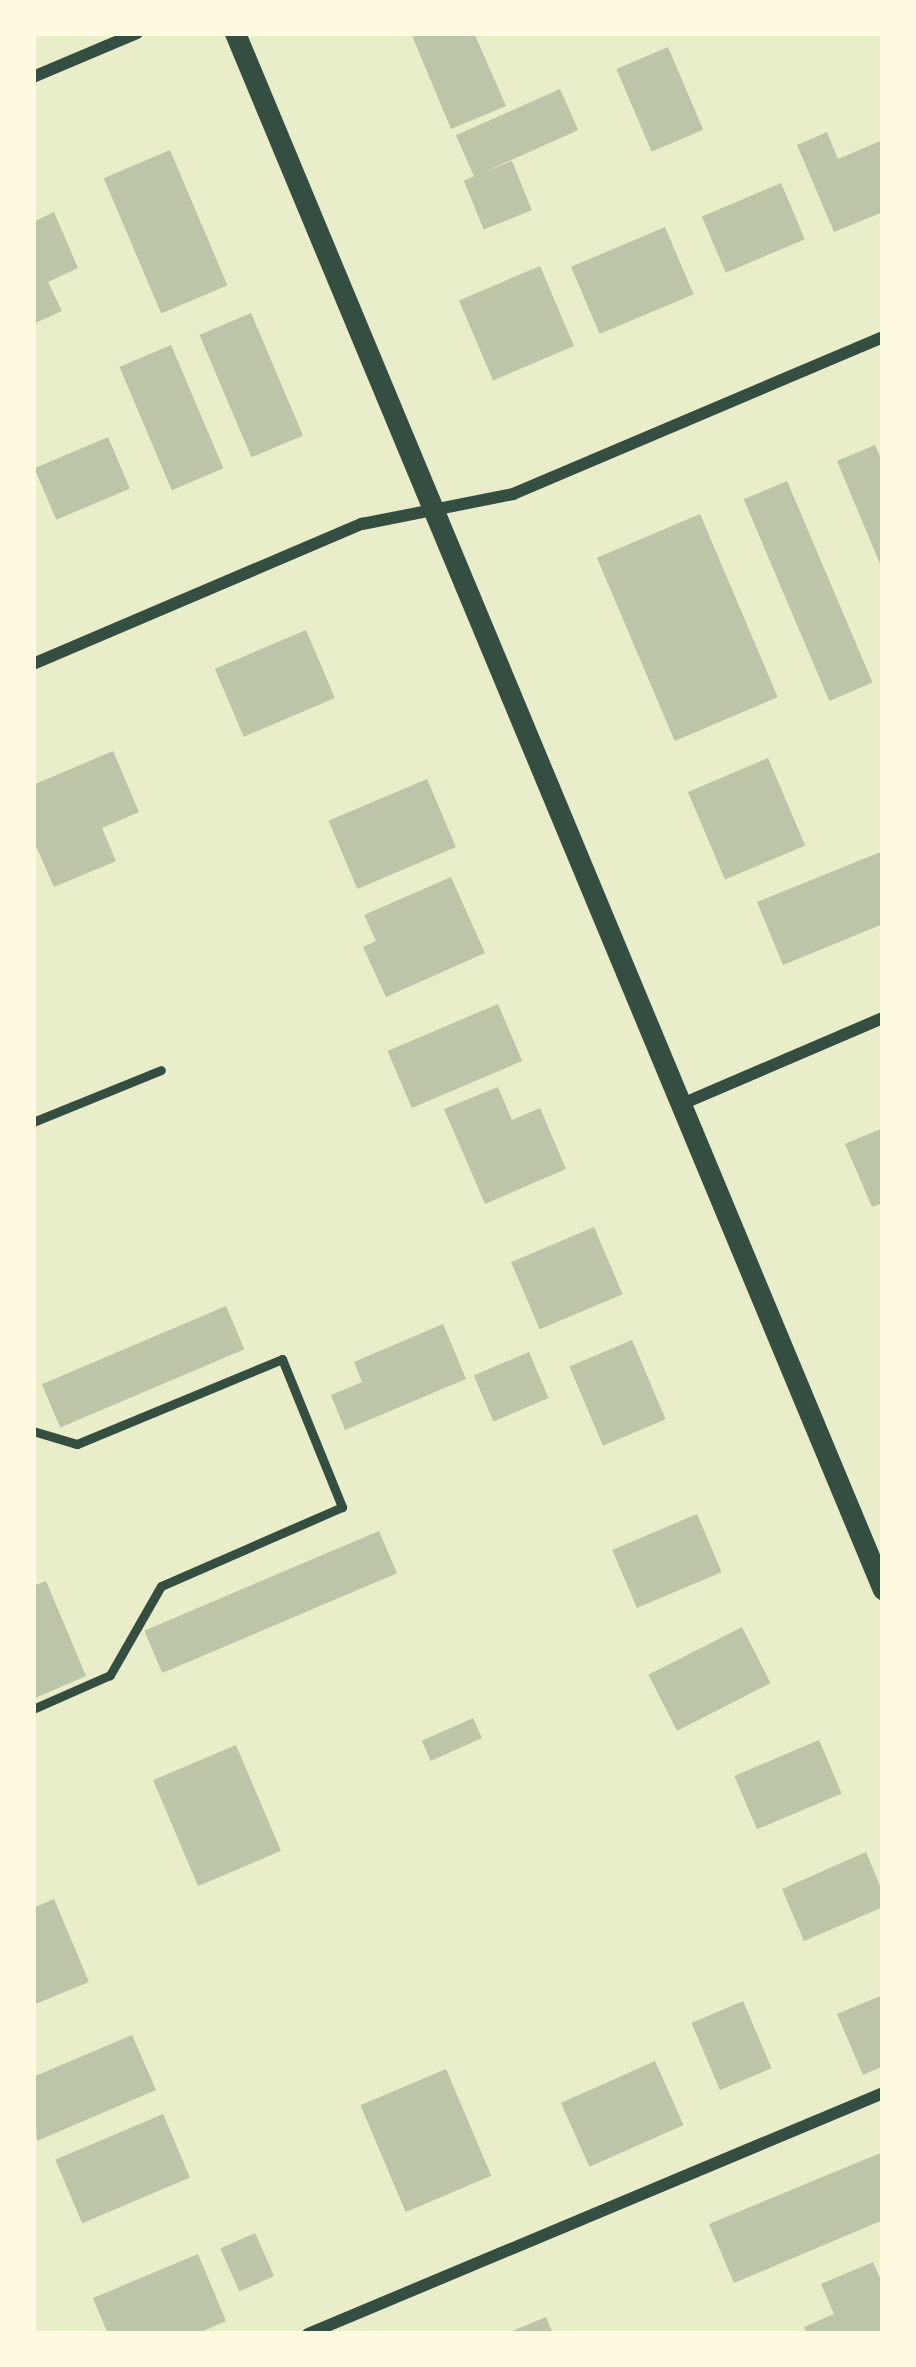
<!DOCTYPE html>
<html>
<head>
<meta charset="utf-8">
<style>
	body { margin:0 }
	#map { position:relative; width:916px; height:2367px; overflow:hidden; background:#e9edc9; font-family:"Libre Baskerville",serif }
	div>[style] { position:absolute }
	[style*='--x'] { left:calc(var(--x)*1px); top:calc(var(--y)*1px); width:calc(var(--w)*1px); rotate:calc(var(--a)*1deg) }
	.building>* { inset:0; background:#bcc5a7; transform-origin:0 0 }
	.service>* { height:9px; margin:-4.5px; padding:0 4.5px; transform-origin:4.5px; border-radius:4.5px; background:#344e41 }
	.minor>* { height:12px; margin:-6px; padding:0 6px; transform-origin:6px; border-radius:6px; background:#344e41 }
	.tertiary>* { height:21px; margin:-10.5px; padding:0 10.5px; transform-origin:10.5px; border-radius:10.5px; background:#344e41 }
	span { translate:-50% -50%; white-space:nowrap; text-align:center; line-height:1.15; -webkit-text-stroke:12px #fefae0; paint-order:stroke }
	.frame { position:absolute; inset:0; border:36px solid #fefae0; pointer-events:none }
</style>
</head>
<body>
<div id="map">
	<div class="building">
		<i style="clip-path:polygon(411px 33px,474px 33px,506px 106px,451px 129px)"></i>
		<i style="left:668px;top:47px;width:90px;height:56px;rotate:67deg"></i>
		<i style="left:560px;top:89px;width:45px;height:114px;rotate:66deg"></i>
		<i style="clip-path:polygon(827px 132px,838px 159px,883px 140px,883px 212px,834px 232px,797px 145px)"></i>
		<i style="left:170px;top:150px;width:147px;height:72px;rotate:67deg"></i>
		<i style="left:512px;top:161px;width:53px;height:52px;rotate:68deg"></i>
		<i style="left:781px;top:183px;width:61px;height:86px;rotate:67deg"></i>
		<i style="clip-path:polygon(54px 212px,78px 268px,48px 282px,62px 311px,33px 324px,33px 222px)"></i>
		<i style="left:665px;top:227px;width:73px;height:102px;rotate:67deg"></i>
		<i style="left:540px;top:266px;width:87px;height:88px;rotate:67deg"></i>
		<i style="left:251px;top:313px;width:133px;height:56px;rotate:67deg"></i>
		<i style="left:171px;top:345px;width:134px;height:56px;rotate:67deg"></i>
		<i style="left:108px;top:437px;width:56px;height:80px;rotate:67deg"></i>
		<i style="clip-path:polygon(875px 445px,883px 464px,883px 571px,837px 461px)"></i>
		<i style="left:787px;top:481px;width:219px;height:47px;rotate:67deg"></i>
		<i style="left:700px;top:514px;width:199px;height:112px;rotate:67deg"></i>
		<i style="left:306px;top:630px;width:74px;height:99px;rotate:67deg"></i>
		<i style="clip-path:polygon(113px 751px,139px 812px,102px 828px,116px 861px,54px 887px,33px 839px,33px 785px)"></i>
		<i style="left:768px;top:758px;width:95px;height:87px;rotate:67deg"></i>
		<i style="left:427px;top:779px;width:74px;height:107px;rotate:67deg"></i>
		<i style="clip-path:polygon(883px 851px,883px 924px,783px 965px,757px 902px)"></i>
		<i style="clip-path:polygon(451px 877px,485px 953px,386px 997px,363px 947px,376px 941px,364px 915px)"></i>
		<i style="left:498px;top:1004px;width:62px;height:120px;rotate:67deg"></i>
		<i style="clip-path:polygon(498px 1087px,512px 1120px,540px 1108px,566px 1169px,485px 1204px,444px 1109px)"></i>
		<i style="clip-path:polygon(883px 1128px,883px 1203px,872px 1207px,845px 1144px)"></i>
		<i style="left:594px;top:1227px;width:73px;height:90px;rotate:67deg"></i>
		<i style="left:226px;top:1306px;width:47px;height:200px;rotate:67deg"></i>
		<i style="clip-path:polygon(443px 1324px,466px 1379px,345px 1430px,331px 1395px,362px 1382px,354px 1362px)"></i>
		<i style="left:632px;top:1340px;width:86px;height:68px;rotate:67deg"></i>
		<i style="left:529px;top:1352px;width:50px;height:60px;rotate:67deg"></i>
		<i style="left:697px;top:1514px;width:63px;height:92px;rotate:67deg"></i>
		<i style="left:379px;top:1531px;width:46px;height:255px;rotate:67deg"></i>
		<i style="clip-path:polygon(46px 1581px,86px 1676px,33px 1699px,33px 1586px)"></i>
		<i style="left:742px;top:1627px;width:63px;height:105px;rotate:63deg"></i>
		<i style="left:473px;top:1718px;width:22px;height:56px;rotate:66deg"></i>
		<i style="left:819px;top:1740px;width:58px;height:92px;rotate:67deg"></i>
		<i style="left:236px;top:1745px;width:115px;height:90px;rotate:67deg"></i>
		<i style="clip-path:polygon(866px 1852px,883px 1893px,883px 1907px,804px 1941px,782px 1889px)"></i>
		<i style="clip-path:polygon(54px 1899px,89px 1982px,33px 2005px,33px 1908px)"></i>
		<i style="clip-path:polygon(883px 1995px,883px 2066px,863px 2075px,837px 2014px)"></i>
		<i style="left:743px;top:2001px;width:73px;height:56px;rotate:67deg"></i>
		<i style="clip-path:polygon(132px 2035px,156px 2090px,37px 2141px,33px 2077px)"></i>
		<i style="left:655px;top:2061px;width:70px;height:103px;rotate:66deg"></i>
		<i style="left:446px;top:2069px;width:116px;height:93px;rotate:67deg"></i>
		<i style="left:163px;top:2114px;width:69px;height:117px;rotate:67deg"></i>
		<i style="clip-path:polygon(883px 2152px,883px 2220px,734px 2283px,709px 2224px)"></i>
		<i style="left:255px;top:2233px;width:47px;height:38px;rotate:66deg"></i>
		<i style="clip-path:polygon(198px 2254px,226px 2321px,196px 2334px,108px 2334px,93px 2298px)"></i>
		<i style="clip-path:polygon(873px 2262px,883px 2285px,883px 2332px,807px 2334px,804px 2327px,834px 2314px,821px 2284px)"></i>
		<i style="clip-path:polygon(546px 2317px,553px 2334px,505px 2334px)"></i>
	</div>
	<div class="service">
		<i style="--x:33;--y:1122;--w:138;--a:-22.1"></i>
		<i style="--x:33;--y:1431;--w:46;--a:16.5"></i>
		<i style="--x:77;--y:1444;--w:222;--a:-22.5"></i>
		<i style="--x:282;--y:1359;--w:160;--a:67.9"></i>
		<i style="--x:342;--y:1507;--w:197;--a:156.4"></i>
		<i style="--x:161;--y:1586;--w:103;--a:119.8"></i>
		<i style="--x:110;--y:1675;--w:84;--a:156.2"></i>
	</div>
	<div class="minor">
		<i style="--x:33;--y:77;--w:113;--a:-22.9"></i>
		<i style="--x:33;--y:664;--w:358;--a:-23.1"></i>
		<i style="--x:362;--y:524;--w:154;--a:-11.2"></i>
		<i style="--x:513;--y:494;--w:402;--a:-23"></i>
		<i style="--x:682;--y:1104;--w:219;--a:-23.2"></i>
		<i style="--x:308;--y:2334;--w:623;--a:-22.74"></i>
	</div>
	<div class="tertiary">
		<i style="--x:235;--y:33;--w:1686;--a:67.4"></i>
	</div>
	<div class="frame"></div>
</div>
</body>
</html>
